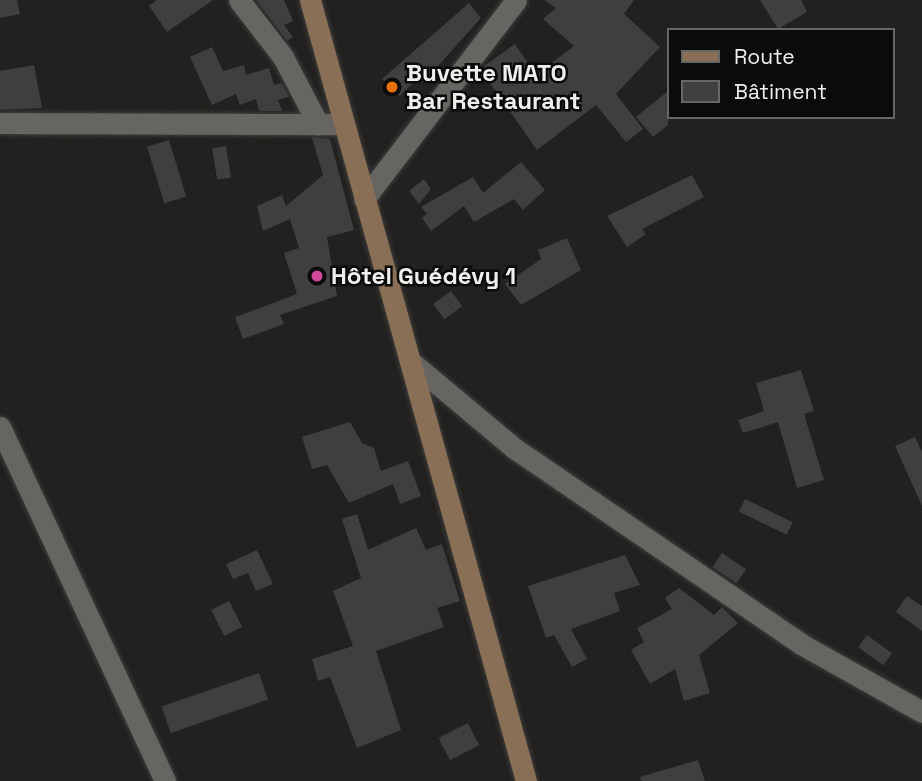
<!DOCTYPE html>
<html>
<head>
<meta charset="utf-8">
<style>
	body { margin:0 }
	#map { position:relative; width:922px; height:781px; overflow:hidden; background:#22211f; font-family:"Space Grotesk",sans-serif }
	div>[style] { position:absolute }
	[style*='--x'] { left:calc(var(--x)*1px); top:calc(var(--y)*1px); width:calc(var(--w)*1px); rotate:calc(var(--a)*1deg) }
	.building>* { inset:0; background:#3f3e41; transform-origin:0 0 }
	.roads { filter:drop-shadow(0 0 2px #3e3d3b) drop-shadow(0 0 2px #3e3d3b) }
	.minor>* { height:21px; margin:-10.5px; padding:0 10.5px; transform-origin:10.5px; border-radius:10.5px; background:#666562 }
	.tertiary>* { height:21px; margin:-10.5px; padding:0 10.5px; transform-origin:10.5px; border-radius:10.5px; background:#666562 }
	.secondary>* { height:21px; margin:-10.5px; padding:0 10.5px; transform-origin:10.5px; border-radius:10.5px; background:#896f55 }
	.dots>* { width:19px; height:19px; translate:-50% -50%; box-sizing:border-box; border:4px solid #0b0b0a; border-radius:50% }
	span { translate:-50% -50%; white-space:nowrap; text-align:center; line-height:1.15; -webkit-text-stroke:5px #0b0b0a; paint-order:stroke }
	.poi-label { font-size:24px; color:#eeeeec; font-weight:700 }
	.left { translate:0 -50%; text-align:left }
	.legend { position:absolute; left:667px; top:28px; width:228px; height:91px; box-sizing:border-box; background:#0b0b0a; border:2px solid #666664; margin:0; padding:9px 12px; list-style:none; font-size:21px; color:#eeeeec }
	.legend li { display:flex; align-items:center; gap:14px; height:35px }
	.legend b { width:35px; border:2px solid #666664 }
</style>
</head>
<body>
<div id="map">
	<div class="building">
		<i style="clip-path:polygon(0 0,17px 0,20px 14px,0 18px)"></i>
		<i style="clip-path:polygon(157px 0,213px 0,167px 32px,149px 6px)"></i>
		<i style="clip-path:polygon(256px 0,284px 0,293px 21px,284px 25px,293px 37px,287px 41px)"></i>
		<i style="clip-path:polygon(544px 0,634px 0,624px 14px,660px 47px,616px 94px,643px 129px,626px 142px,596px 105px,537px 150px,480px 69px,515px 44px,536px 75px,574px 46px,543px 19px,556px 8px)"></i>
		<i style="clip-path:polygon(760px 0,801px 0,807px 12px,778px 29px)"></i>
		<i style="clip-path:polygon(469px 3px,481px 18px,428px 77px,423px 73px,400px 96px,382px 79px)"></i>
		<i style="clip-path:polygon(212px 47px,223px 71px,244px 65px,246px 75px,269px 68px,274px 85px,282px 83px,289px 97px,278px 100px,282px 111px,259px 111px,256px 99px,240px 105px,236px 94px,212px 105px,190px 57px)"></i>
		<i style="clip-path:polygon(34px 65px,42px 108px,0 110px,0 71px)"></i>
		<i style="clip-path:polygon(668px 91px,668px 125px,653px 137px,636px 117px)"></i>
		<i style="clip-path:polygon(312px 137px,330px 139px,354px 230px,327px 237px,337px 296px,280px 315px,284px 324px,243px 339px,235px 317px,297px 294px,284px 253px,299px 248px,290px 219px,263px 231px,257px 206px,282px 195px,286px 206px,323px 175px)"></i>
		<i style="left:169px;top:140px;width:59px;height:23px;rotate:73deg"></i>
		<i style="left:226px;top:146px;width:32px;height:14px;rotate:81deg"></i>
		<i style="clip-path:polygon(521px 162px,545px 190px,523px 210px,514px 199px,474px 222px,464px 206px,431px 231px,422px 218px,427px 214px,421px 207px,473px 177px,483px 193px)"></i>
		<i style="clip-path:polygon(692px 175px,704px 197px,642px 229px,646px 234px,627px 247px,607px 216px)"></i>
		<i style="clip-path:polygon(424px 179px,431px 189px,419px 204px,409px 191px)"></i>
		<i style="clip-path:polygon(567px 238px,581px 270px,521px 305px,505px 284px,541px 259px,538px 250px)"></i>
		<i style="left:451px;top:291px;width:19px;height:22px;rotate:54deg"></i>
		<i style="clip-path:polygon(801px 370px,814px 411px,804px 414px,824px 480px,797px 488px,778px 422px,743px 433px,738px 420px,764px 411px,756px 383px)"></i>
		<i style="clip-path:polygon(350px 422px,362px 443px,374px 448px,381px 471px,408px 461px,421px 496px,400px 504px,393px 484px,349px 503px,327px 465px,312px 469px,302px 437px)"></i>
		<i style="clip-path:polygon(915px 437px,922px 452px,922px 506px,895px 446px)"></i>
		<i style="left:745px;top:499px;width:53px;height:14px;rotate:26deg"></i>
		<i style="clip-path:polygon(357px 514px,368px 550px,416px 528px,426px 550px,442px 544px,460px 601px,437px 608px,444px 627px,376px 651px,401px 730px,357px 748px,330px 677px,318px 681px,312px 659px,353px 646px,333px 591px,361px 578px,342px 519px)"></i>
		<i style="clip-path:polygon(257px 550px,273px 584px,256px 591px,248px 573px,233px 579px,226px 564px)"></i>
		<i style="left:722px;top:553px;width:29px;height:17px;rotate:34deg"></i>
		<i style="clip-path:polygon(625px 555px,640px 585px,614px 593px,620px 611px,571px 629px,587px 659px,572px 667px,554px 635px,546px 638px,528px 586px)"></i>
		<i style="clip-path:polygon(679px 588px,714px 615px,722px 607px,738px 623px,699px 655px,710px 693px,684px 701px,675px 669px,650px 684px,631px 650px,644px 642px,637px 628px,672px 609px,665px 598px)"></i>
		<i style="clip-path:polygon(907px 596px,922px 606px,922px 631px,896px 612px)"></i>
		<i style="left:229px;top:601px;width:29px;height:20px;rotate:63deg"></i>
		<i style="left:867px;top:635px;width:31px;height:15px;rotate:36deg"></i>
		<i style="left:259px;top:673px;width:28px;height:103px;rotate:71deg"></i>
		<i style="left:468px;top:723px;width:25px;height:33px;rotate:63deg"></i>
		<i style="clip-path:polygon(698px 760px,705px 781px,641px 781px,640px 777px)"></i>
	</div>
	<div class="roads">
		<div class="minor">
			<i style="--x:239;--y:0;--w:72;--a:52.3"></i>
			<i style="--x:283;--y:57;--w:76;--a:62.4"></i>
			<i style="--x:0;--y:123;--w:344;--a:0.2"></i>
			<i style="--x:410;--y:361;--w:136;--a:39.9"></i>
			<i style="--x:514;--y:448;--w:348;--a:34.3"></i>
			<i style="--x:801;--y:644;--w:139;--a:29.3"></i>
			<i style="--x:0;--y:427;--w:391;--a:65"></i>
		</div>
		<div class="tertiary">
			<i style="--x:364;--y:199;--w:250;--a:-52.6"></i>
		</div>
		<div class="secondary">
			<i style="--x:310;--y:0;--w:810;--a:74.54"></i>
		</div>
	</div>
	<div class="dots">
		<i style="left:392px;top:87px;background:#e8710a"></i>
		<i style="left:317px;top:276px;background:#d1479c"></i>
	</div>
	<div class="poi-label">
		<span class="left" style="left:406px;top:87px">Buvette MATO<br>Bar Restaurant</span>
		<span class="left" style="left:331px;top:276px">Hôtel Guédévy 1</span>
	</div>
	<ul class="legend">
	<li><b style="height:9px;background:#896f55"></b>Route</li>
	<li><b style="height:19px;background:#3f3e41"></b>Bâtiment</li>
	</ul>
</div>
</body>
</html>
